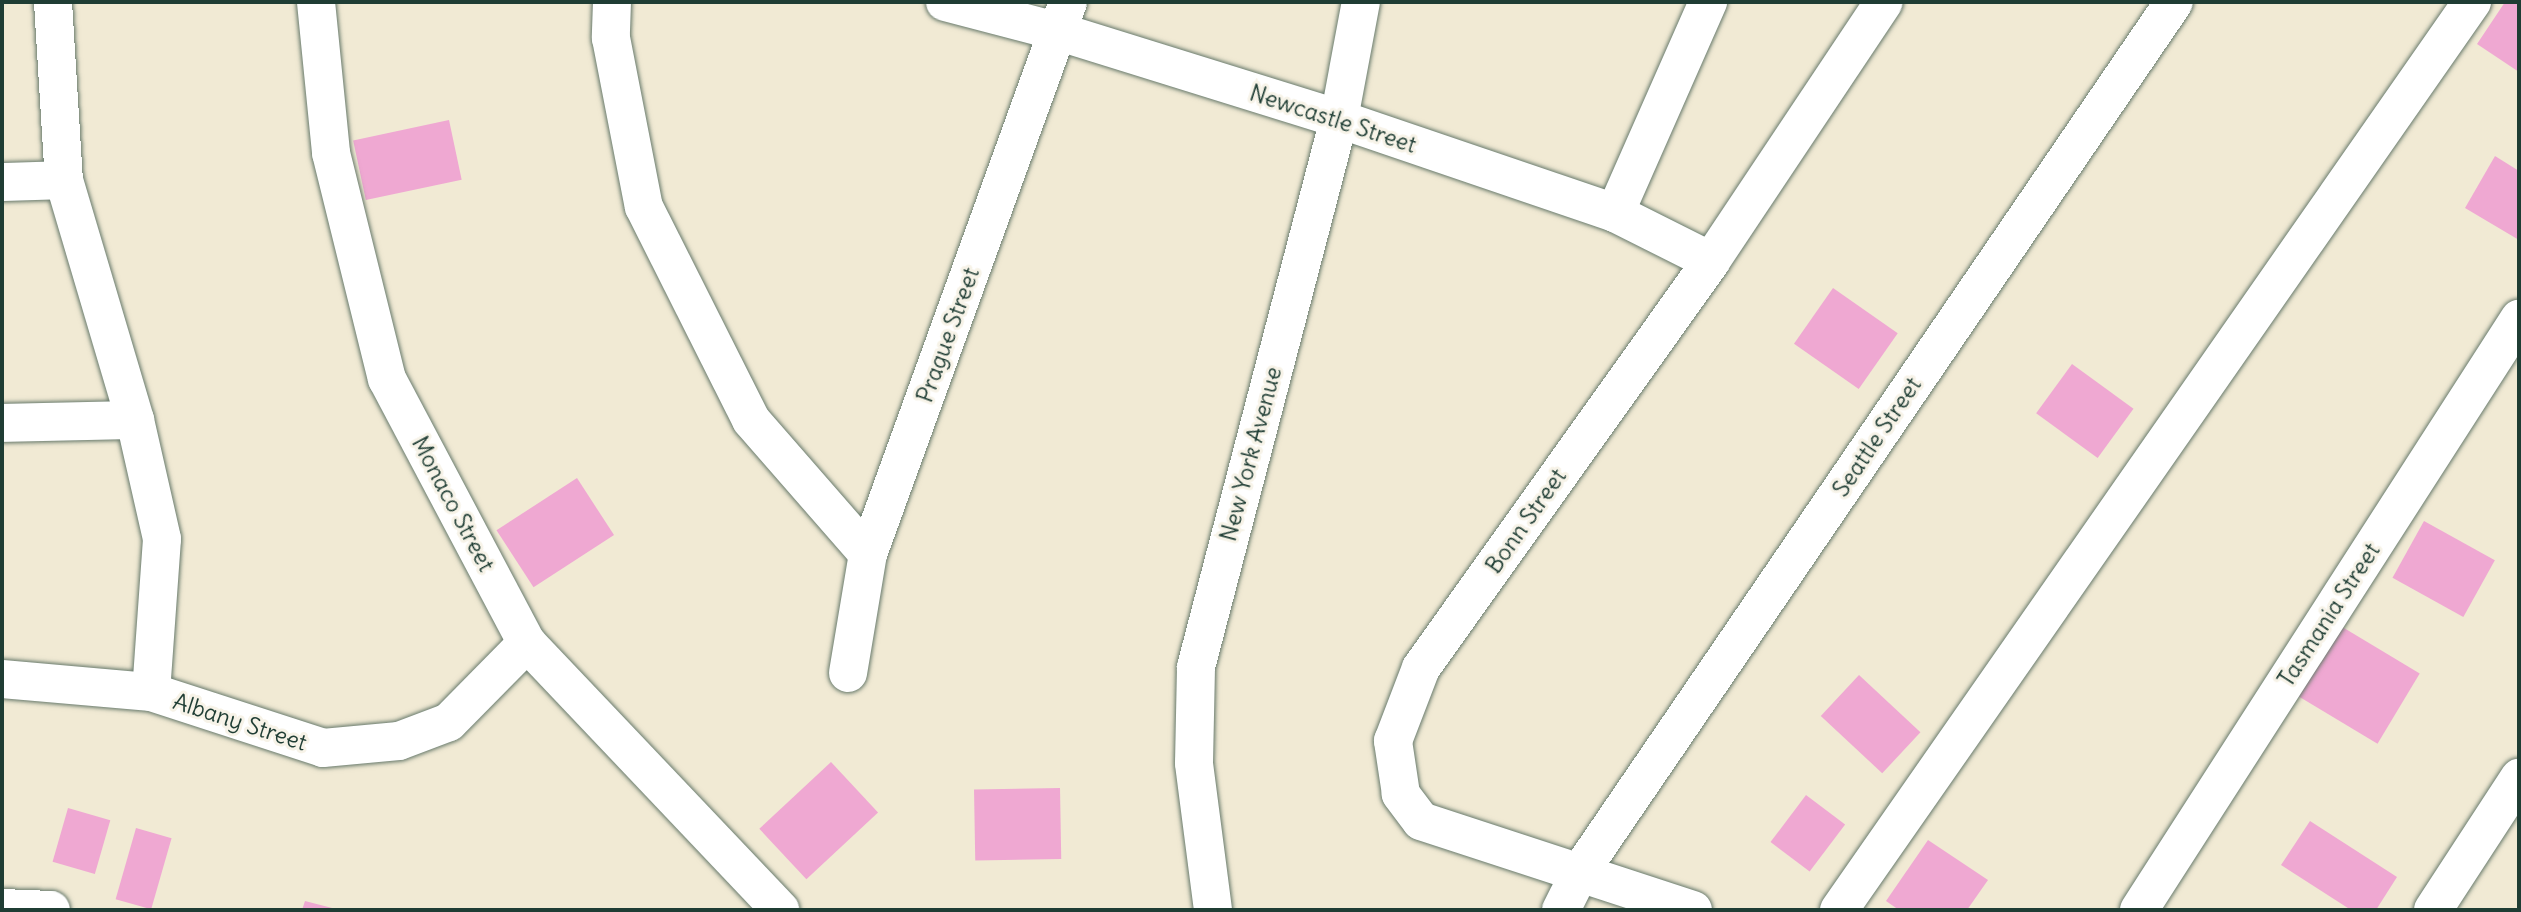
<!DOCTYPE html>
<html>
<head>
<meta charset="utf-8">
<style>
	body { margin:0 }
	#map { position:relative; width:2521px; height:912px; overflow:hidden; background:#f1ead4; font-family:Delius,sans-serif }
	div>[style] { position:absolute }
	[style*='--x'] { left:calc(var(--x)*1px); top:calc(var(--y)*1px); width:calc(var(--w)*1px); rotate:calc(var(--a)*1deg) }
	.building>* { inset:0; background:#efa8d2; transform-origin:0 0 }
	.roads { filter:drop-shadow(0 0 2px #687a6c) drop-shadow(0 0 2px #687a6c) }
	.street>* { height:38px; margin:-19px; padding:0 19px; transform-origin:19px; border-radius:19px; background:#fff }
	span { translate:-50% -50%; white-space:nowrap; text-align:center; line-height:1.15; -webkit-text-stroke:6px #f7f3e8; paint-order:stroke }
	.street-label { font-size:23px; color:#1f3d34 }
	.frame { position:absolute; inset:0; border:4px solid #1f3d34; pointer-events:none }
</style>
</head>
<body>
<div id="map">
	<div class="building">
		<i style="clip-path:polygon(2505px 2px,2519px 2px,2519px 72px,2477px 44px)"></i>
		<i style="left:449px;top:120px;width:61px;height:98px;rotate:78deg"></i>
		<i style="clip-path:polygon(2495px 156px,2519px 171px,2519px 240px,2465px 208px)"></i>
		<i style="left:1833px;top:288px;width:79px;height:68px;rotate:35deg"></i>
		<i style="left:2072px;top:364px;width:76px;height:61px;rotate:36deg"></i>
		<i style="left:577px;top:478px;width:68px;height:96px;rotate:57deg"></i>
		<i style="left:2424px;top:521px;width:81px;height:65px;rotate:29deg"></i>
		<i style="left:2334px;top:622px;width:100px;height:82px;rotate:31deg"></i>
		<i style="left:1859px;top:675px;width:84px;height:56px;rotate:43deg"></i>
		<i style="left:831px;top:762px;width:69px;height:98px;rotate:47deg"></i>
		<i style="left:1060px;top:788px;width:71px;height:86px;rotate:89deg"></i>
		<i style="left:1806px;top:795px;width:49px;height:59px;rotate:37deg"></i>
		<i style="left:68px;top:808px;width:44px;height:56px;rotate:16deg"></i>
		<i style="clip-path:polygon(2310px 821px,2397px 877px,2376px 910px,2351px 910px,2281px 865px)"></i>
		<i style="left:136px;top:828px;width:37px;height:74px;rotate:16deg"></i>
		<i style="clip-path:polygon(1928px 840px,1988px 880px,1967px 910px,1899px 910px,1886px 901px)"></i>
		<i style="clip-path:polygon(305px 901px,336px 909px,336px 910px,302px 910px)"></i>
	</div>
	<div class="roads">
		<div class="street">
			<i style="--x:53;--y:2;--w:178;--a:86.5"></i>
			<i style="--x:64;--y:180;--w:250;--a:73.5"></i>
			<i style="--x:135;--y:420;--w:122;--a:77.2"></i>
			<i style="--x:162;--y:539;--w:153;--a:94.1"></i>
			<i style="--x:316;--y:2;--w:152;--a:84.3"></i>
			<i style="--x:331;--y:153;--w:233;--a:76.1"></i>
			<i style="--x:387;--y:379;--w:299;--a:62.1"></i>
			<i style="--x:527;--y:643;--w:368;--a:46.5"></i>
			<i style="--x:612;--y:2;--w:36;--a:92"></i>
			<i style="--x:611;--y:38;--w:172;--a:79"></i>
			<i style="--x:644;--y:207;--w:238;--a:63.3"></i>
			<i style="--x:751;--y:420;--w:178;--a:48.9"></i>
			<i style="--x:945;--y:2;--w:119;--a:14.6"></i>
			<i style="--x:1060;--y:32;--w:292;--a:17.3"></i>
			<i style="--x:1339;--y:119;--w:292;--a:18.8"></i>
			<i style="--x:1615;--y:213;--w:107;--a:26.6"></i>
			<i style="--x:2;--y:182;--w:62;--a:-1.8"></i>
			<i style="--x:1615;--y:213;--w:231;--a:-66.2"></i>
			<i style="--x:2;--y:423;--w:133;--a:-1.3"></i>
			<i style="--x:848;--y:673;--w:121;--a:-80.5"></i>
			<i style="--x:868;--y:554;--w:587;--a:-70.08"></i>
			<i style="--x:2;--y:679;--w:150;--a:5"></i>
			<i style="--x:151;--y:692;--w:181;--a:18"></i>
			<i style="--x:323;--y:748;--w:76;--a:-5.3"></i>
			<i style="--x:399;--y:741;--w:53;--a:-20.8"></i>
			<i style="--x:449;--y:722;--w:111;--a:-45.4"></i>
			<i style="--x:2;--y:908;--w:49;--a:2.3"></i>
			<i style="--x:1213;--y:910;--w:148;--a:-97.4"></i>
			<i style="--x:1194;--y:763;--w:96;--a:-88.8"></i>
			<i style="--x:1196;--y:667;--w:566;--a:-75.37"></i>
			<i style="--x:1339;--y:119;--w:119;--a:-79.4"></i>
			<i style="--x:1561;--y:910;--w:42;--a:-63.4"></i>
			<i style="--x:1580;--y:872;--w:1053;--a:-55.68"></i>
			<i style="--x:1693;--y:910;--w:286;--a:-161.9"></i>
			<i style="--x:1421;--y:821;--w:34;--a:-127"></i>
			<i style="--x:1401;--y:794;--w:54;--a:-98.6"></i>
			<i style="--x:1393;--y:741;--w:78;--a:-69"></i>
			<i style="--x:1421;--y:668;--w:500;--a:-54.5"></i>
			<i style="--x:1711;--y:261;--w:311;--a:-56.3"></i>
			<i style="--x:1839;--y:910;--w:1107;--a:-55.12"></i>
			<i style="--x:2139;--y:910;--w:703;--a:-57.26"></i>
			<i style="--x:2433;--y:910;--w:158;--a:-56.9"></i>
		</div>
	</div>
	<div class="street-label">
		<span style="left:1333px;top:119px;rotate:18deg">Newcastle Street</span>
		<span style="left:948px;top:335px;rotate:-70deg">Prague Street</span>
		<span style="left:1877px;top:437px;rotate:-56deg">Seattle Street</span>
		<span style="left:1251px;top:454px;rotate:-75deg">New York Avenue</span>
		<span style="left:453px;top:504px;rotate:62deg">Monaco Street</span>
		<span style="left:1526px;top:521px;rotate:-55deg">Bonn Street</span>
		<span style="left:2329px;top:615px;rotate:-57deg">Tasmania Street</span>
		<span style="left:240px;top:722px;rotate:18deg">Albany Street</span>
	</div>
	<div class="frame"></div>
</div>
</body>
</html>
